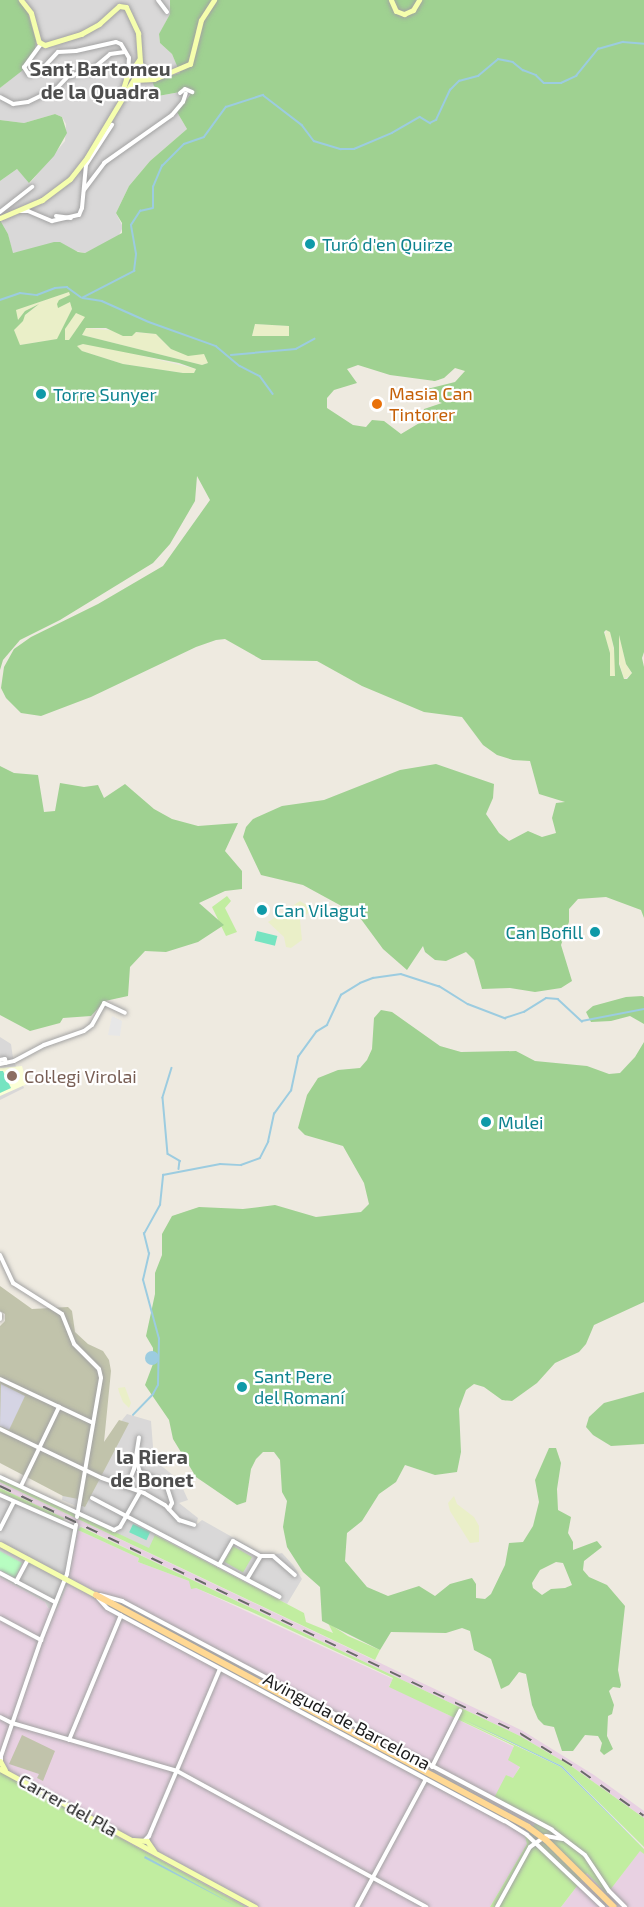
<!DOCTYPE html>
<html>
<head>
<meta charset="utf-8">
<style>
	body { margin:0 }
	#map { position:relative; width:644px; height:1907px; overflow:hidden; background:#eeeae0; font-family:"Exo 2",sans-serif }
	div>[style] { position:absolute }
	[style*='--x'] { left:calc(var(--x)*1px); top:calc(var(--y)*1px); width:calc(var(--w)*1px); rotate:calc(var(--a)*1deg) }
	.residential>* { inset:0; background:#d9d8d8 }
	.industrial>* { inset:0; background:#e8d1e2 }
	.education>* { inset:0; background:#fcffd7 }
	.construction>* { inset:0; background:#c1c3ab }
	.farmland>* { inset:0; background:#eaefc8 }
	.grass>* { inset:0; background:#c1eda0; transform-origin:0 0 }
	.forest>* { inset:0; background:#9fd191 }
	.park>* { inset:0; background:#b7fdc1 }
	.pitch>* { inset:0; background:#76e4c1; transform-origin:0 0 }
	.parking>* { inset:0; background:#e7e7e7 }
	.plaza>* { inset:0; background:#d5d4e4 }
	.water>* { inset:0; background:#9ccce0 }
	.round { border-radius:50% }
	.stream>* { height:1.5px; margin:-0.75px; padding:0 0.75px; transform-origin:0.75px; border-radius:0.75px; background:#9ccce0 }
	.roads { filter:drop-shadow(0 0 2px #a2a2a2) drop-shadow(0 0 2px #a2a2a2) }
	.street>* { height:4px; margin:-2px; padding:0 2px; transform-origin:2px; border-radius:2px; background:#fff }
	.secondary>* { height:5px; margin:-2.5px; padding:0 2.5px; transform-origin:2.5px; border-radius:2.5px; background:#f5fead }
	.primary>* { height:6px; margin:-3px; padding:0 3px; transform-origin:3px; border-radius:3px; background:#ffd893 }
	.rail>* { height:1.5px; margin-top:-0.75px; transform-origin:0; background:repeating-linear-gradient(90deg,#696969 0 12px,transparent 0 24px) }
	.dots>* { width:16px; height:16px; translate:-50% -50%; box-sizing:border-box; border:3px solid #fff; border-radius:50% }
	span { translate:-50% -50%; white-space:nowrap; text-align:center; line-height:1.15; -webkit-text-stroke:4.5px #fff; paint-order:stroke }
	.culture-label { font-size:18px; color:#0d838f }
	.left { translate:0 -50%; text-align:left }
	.right { translate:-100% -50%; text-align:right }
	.food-label { font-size:18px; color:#c56008 }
	.education-label { font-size:18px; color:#785e54 }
	.street-label { font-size:18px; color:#1b1b1b }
	.neighbourhood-label { font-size:20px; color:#4e4e4e; font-weight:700 }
</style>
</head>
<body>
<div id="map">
	<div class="residential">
		<i style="clip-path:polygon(18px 0,170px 0,170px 14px,159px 35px,160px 43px,172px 54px,181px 74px,153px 81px,158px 96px,180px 92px,187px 87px,190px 89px,190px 95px,177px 112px,187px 129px,150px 161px,129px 186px,116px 213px,123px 227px,118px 237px,85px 253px,72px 250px,65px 245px,12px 253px,8px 234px,0 220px,0 181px,17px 169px,30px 183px,65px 141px,66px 124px,62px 117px,55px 114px,24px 123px,0 120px,0 88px,10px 80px,27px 10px)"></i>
		<i style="clip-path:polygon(0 1037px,11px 1044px,13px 1058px,24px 1088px,0 1100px)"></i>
		<i style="clip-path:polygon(127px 1414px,151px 1421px,154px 1460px,179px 1480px,188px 1500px,179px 1503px,198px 1518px,196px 1525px,202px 1520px,266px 1556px,282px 1553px,293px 1565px,302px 1579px,287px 1604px,156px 1535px,150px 1549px,74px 1513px,76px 1506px,62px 1500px,63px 1492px)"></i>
		<i style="clip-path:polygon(0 1492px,81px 1527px,67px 1586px,57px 1609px,48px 1608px,45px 1602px,0 1577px)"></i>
	</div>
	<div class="industrial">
		<i style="clip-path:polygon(0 1482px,523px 1731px,594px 1775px,644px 1811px,644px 1818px,571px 1766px,520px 1736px,0 1488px)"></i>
		<i style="clip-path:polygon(78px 1530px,139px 1558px,138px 1562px,189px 1581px,196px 1588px,393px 1679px,389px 1686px,514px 1747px,520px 1766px,513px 1779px,506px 1775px,538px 1820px,527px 1844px,490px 1907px,246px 1907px,0 1772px,0 1577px,45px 1602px,48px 1608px,57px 1609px,67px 1586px)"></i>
		<i style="clip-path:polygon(640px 1850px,644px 1854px,644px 1907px,561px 1907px,587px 1873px,607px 1894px)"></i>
	</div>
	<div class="education">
		<i style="clip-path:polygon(22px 1066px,27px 1084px,0 1096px,0 1068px)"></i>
	</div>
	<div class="construction">
		<i style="clip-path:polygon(0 1286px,32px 1309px,68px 1307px,72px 1311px,75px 1332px,88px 1344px,103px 1351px,109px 1360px,111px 1371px,104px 1442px,119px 1420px,129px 1423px,85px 1507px,77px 1504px,78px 1499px,63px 1496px,0 1463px,0 1326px,5px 1321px,5px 1314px,0 1311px)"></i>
		<i style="clip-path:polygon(22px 1735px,55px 1751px,43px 1781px,37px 1778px,39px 1774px,9px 1764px)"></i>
	</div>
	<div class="farmland">
		<i style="clip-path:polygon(69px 292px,71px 295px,59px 300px,70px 302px,72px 309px,58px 339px,19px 345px,14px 330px,25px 315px,37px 306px,25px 311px,18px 321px,15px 310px)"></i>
		<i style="clip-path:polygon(76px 312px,86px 317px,69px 340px,65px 340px,65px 329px)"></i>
		<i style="clip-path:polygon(255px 324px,290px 326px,289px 336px,252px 336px)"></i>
		<i style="clip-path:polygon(85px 328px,156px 334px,171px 349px,204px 354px,209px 359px,208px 363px,202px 365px,82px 335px)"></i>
		<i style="clip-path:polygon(83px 344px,94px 344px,196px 369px,194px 373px,183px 373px,123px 364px,82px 351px,76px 346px)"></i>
		<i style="clip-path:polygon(606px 630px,610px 632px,616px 659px,615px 676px,610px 676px,610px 653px,605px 637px)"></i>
		<i style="clip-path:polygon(619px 634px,626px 664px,632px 674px,624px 679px,618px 658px)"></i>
		<i style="clip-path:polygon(300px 901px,313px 909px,300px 920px,302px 940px,291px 948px,286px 947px,284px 937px,268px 922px)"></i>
		<i style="clip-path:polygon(125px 1387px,131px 1403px,129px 1408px,123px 1402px,119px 1392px,118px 1388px)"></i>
		<i style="clip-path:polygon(454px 1496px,457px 1504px,474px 1517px,479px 1526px,479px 1542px,470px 1543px,450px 1511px,448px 1503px)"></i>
	</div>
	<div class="grass">
		<i style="clip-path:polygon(227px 896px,231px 901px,225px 908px,237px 932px,226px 936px,212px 907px)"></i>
		<i style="clip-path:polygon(0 1478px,149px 1548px,155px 1535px,287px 1604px,304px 1613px,306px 1622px,333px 1633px,328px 1623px,348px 1636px,380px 1650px,375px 1660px,0 1482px)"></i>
		<i style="clip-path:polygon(0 1488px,64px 1518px,63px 1521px,0 1492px)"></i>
		<i style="clip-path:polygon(81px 1527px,520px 1736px,571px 1766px,644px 1818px,644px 1847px,562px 1766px,460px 1719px,561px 1767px,644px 1849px,644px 1854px,640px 1851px,607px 1894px,587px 1873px,561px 1907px,490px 1907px,527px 1844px,525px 1836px,538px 1820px,494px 1798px,506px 1775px,513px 1778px,520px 1767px,508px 1760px,514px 1746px,389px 1687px,393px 1678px,254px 1613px,196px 1588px,191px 1589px,189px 1581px,138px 1562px,139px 1558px,78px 1530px)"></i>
		<i style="left:233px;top:1546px;width:22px;height:18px;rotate:30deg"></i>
		<i style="clip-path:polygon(0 1772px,142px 1850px,246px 1907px,0 1907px)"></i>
	</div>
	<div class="forest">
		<i style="clip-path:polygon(0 0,18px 0,27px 10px,36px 41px,35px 50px,23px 70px,0 88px)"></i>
		<i style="clip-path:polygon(evenodd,170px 0,644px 0,644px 652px,642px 658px,644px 667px,644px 918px,641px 910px,606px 897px,578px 899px,569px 909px,569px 922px,561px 945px,572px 981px,561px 988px,535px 992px,510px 988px,482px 989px,474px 960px,466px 952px,446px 961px,435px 960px,425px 952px,423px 946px,407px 970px,383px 949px,358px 915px,303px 885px,261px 875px,243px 837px,246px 827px,253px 819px,282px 806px,324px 800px,400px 770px,436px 764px,494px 784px,493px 798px,486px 814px,499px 833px,509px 841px,528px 831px,542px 837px,556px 833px,552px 818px,556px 803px,565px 802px,539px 794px,530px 761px,513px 760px,497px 755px,483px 745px,462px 717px,424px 712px,362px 686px,317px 661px,262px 660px,225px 639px,216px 640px,196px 647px,91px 697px,41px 716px,21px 713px,6px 698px,1px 688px,4px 667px,14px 649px,31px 637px,98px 604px,163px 566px,210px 500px,197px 476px,195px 501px,170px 544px,153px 563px,60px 620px,20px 640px,3px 660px,0 670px,0 220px,8px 234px,13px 253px,54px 242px,60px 242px,78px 252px,85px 253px,122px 233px,122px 223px,116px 213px,129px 186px,150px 161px,187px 129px,177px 112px,190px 95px,190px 89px,187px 87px,180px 92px,158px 96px,152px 81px,180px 73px,172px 54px,160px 43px,159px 34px,170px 14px,170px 0,69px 292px,70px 295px,59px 300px,57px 304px,58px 308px,70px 302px,72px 309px,57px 339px,20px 345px,14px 330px,23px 321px,25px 315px,39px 304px,25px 311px,18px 320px,16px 310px,69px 292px,170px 0,76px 313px,85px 317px,69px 340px,65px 340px,65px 329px,76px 313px,170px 0,255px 324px,289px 326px,289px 336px,252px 336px,255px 324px,170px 0,86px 328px,106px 328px,123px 336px,132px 336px,136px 332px,156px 334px,171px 349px,188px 356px,204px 354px,208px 363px,202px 365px,82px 335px,86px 328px,170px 0,83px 344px,179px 363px,196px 369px,194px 373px,183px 373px,123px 364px,82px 351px,77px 346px,83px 344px,170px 0,358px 365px,390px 375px,435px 381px,444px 378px,455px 368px,465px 371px,455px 382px,419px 391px,406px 397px,407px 402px,428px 398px,442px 403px,424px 409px,421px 422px,401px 434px,384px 421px,372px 420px,366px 427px,353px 425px,327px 408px,327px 398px,334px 390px,357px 383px,347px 369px,358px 365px,170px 0,606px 630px,610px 632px,614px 648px,615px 676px,610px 676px,610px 653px,604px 632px,606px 630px,170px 0,619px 635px,626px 664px,632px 673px,627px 679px,624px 679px,619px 664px,619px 635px)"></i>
		<i style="clip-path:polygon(55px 114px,62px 117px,67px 133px,54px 156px,29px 183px,17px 169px,0 181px,0 120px,24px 123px)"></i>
		<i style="clip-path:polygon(0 766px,14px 773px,38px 775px,44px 812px,55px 811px,60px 783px,84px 787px,98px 785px,104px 798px,125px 784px,154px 809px,172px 819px,198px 826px,238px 823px,225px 851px,242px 871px,242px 889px,225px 891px,199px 903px,224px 925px,198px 942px,166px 952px,145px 951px,130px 967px,128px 996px,105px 1001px,91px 1016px,63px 1018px,60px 1023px,30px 1031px,0 1015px)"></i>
		<i style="clip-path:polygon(642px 996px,644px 997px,644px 1024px,630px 1016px,611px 1021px,591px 1022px,586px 1012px,593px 1006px,626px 997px)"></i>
		<i style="clip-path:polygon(evenodd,381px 1010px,392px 1012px,440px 1046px,461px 1052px,516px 1051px,535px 1061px,587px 1066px,609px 1074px,620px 1073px,635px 1057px,644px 1042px,644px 1302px,594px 1325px,586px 1344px,579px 1352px,555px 1363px,537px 1383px,512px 1401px,502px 1400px,484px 1387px,474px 1384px,466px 1390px,459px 1409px,461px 1452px,457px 1472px,435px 1475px,405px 1465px,396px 1482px,379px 1494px,362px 1521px,347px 1533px,345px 1561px,367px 1587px,388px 1596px,419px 1586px,435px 1596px,450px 1584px,472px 1578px,476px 1584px,476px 1598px,485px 1599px,491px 1594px,505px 1565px,509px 1543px,523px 1542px,533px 1526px,539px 1502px,535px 1480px,549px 1448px,556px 1448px,561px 1463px,557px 1489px,558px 1510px,571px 1517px,568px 1533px,573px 1542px,573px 1550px,597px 1541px,602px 1547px,584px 1561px,583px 1570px,589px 1577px,607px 1585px,625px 1606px,618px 1670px,621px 1685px,620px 1688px,613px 1687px,609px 1691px,614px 1705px,612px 1714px,608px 1716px,607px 1736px,613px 1749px,604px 1755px,600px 1751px,602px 1743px,598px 1736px,585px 1735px,573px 1751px,562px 1751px,554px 1727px,544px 1725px,538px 1719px,532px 1705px,526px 1674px,519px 1672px,509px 1685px,501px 1689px,491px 1659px,474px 1650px,470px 1631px,462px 1628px,446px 1633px,391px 1632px,380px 1650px,322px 1621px,320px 1587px,303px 1572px,287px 1547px,283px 1527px,287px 1501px,282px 1492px,280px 1460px,274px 1452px,263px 1452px,256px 1459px,251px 1469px,246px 1502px,237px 1505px,196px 1477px,173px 1439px,169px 1420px,145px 1385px,153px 1364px,153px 1348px,146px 1336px,155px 1294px,155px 1273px,162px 1255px,162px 1234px,172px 1216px,199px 1207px,243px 1209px,275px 1205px,316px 1217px,361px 1212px,369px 1204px,364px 1183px,343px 1146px,305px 1135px,298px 1128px,307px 1095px,318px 1078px,338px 1070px,360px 1068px,367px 1060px,372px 1049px,374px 1018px,381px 1010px,556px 1562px,563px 1563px,572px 1585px,565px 1588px,551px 1589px,542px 1595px,533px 1588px,532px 1583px,540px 1570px,556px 1562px)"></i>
		<i style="clip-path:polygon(644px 1392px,644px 1444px,611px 1446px,593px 1435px,586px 1427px,589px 1417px,604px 1403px)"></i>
	</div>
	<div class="park">
		<i style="clip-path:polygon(0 1551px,22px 1563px,15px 1578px,0 1570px)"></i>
	</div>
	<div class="pitch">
		<i style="left:257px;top:931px;width:21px;height:10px;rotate:14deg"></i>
		<i style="clip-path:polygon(0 1071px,3px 1071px,11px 1088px,0 1093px)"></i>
		<i style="left:133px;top:1524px;width:19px;height:9px;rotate:25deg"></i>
	</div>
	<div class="parking">
		<i style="clip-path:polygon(112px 1016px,122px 1021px,120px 1036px,108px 1035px)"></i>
	</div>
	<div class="plaza">
		<i style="clip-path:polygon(1px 1384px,25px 1396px,9px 1430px,0 1426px)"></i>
	</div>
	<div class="water">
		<i class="round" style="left:145px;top:1351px;width:14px;height:14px"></i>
		<i style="clip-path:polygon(461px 1718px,562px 1766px,644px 1849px,561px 1767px)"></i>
		<i style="clip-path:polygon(145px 1856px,238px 1907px,144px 1858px)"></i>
	</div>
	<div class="stream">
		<i style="--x:82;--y:298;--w:59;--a:-27.4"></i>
		<i style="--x:134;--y:271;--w:17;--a:-83"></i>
		<i style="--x:136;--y:254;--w:29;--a:-100"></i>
		<i style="--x:131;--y:225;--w:17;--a:-57"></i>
		<i style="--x:140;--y:211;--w:13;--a:-13"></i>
		<i style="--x:153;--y:208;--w:21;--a:-90"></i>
		<i style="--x:153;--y:187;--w:23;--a:-67"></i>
		<i style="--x:162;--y:166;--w:31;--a:-45"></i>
		<i style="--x:184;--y:144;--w:21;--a:-19"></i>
		<i style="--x:204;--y:137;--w:37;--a:-54"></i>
		<i style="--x:226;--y:107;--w:39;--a:-18"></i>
		<i style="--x:263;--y:95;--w:49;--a:37.6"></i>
		<i style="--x:302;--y:125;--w:20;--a:53"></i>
		<i style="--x:314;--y:141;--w:28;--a:17"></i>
		<i style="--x:341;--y:149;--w:13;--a:0"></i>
		<i style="--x:354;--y:149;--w:41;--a:-22.8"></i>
		<i style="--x:392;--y:133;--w:32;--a:-30"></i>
		<i style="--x:420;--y:117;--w:12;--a:31"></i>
		<i style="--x:430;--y:123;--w:7;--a:-27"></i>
		<i style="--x:436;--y:120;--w:33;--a:-65"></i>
		<i style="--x:450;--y:90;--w:13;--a:-45"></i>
		<i style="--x:459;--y:81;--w:20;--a:-15"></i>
		<i style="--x:478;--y:76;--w:26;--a:-40"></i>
		<i style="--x:498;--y:59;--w:15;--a:11"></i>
		<i style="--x:513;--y:62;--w:13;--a:39"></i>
		<i style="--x:523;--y:70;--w:14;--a:21"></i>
		<i style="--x:536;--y:75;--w:11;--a:45"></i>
		<i style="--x:544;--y:83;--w:17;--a:0"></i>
		<i style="--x:561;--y:83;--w:17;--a:-25"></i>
		<i style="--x:576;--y:76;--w:35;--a:-51"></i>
		<i style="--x:598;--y:49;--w:26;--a:-16"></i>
		<i style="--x:623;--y:42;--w:21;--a:5"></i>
		<i style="--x:83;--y:298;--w:19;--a:9"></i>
		<i style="--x:102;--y:301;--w:51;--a:24.1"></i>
		<i style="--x:149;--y:322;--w:71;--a:19.7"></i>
		<i style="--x:216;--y:346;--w:31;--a:40"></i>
		<i style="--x:240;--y:366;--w:22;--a:27"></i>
		<i style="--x:260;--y:376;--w:22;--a:54"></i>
		<i style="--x:0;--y:300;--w:21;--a:-19"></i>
		<i style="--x:20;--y:293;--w:17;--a:7"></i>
		<i style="--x:37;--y:295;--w:19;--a:-21"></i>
		<i style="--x:55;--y:288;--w:12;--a:-5"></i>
		<i style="--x:67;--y:287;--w:17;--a:36"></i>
		<i style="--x:231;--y:355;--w:65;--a:-5.3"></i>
		<i style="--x:296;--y:349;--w:21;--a:-29"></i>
		<i style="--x:172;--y:1068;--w:31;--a:107"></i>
		<i style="--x:163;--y:1098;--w:56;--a:84.9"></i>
		<i style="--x:168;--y:1154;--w:14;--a:30"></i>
		<i style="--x:180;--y:1161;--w:8;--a:97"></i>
		<i style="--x:133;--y:1415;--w:29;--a:-46"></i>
		<i style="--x:153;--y:1394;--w:10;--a:-61"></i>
		<i style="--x:158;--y:1385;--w:46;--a:-88.8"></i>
		<i style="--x:159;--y:1339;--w:61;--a:-105.2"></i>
		<i style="--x:143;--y:1280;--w:27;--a:-77"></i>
		<i style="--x:149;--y:1254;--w:21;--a:-104"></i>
		<i style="--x:144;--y:1234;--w:33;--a:-61"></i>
		<i style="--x:160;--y:1205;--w:30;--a:-84"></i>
		<i style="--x:163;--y:1175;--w:58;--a:-10.9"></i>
		<i style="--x:220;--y:1164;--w:21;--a:3"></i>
		<i style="--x:241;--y:1165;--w:20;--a:-20"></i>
		<i style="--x:260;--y:1158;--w:18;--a:-63"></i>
		<i style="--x:268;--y:1142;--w:29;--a:-78"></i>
		<i style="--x:274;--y:1114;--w:29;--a:-54"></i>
		<i style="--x:291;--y:1091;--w:35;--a:-78"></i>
		<i style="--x:298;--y:1057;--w:31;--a:-54"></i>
		<i style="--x:316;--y:1032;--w:13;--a:-32"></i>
		<i style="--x:327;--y:1025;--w:33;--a:-65"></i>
		<i style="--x:341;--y:995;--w:22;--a:-32"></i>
		<i style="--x:360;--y:983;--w:14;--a:-21"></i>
		<i style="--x:373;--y:978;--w:28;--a:-8"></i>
		<i style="--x:401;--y:974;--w:40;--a:18"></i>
		<i style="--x:439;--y:986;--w:34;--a:32"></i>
		<i style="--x:468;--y:1004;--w:40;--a:21"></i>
		<i style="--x:505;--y:1018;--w:20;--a:-18"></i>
		<i style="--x:524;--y:1012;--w:26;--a:-32"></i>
		<i style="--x:546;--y:998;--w:12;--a:5"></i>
		<i style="--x:558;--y:999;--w:33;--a:43"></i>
		<i style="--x:582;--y:1021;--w:63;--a:-11"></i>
	</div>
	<div class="roads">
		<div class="street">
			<i style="--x:158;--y:0;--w:15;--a:53"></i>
			<i style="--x:41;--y:44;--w:29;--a:126"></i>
			<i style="--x:24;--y:67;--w:9;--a:58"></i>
			<i style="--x:29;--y:75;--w:16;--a:-27"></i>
			<i style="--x:43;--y:68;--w:22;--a:-47"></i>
			<i style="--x:58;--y:52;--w:18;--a:-3"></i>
			<i style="--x:76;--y:51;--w:41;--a:-12.7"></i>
			<i style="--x:116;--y:42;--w:5;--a:22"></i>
			<i style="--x:121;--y:44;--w:16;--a:60"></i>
			<i style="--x:129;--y:58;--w:16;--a:94"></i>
			<i style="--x:180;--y:93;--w:6;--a:-39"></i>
			<i style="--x:185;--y:89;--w:8;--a:23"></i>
			<i style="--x:0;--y:97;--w:15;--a:28"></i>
			<i style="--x:13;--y:104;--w:15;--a:-8"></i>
			<i style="--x:28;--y:102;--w:32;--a:-26"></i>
			<i style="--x:57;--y:88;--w:16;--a:-47"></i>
			<i style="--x:68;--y:76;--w:23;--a:-13"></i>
			<i style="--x:90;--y:71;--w:26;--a:-40"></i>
			<i style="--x:110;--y:54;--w:15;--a:-8"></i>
			<i style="--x:84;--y:190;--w:34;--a:-53"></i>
			<i style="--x:104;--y:163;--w:83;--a:-35.2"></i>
			<i style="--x:172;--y:115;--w:17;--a:-50"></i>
			<i style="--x:183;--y:102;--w:9;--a:-72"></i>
			<i style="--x:19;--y:211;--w:9;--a:0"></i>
			<i style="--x:28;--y:211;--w:26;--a:23"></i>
			<i style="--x:52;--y:221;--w:28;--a:-13"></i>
			<i style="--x:79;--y:215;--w:8;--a:-67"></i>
			<i style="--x:82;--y:208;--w:43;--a:-84.7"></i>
			<i style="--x:86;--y:165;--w:48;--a:-57"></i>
			<i style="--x:0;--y:212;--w:41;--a:-38"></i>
			<i style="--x:56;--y:216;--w:15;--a:8"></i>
			<i style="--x:0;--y:1060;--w:5;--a:-11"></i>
			<i style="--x:5;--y:1059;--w:4;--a:76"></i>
			<i style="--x:0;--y:1064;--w:14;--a:-12"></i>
			<i style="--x:14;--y:1061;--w:34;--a:-28"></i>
			<i style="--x:44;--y:1045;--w:42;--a:-19.3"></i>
			<i style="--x:84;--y:1031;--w:10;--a:-37"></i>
			<i style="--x:92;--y:1025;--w:25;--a:-61"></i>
			<i style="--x:104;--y:1003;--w:23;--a:25"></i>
			<i style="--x:0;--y:1255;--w:31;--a:65"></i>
			<i style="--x:13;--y:1283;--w:58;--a:32.3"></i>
			<i style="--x:62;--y:1314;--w:32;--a:68"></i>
			<i style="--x:74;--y:1344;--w:35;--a:45"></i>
			<i style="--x:99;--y:1369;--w:9;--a:77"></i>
			<i style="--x:101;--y:1378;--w:141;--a:99.8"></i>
			<i style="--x:0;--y:1314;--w:5;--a:90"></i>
			<i style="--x:0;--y:1379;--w:103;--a:25.3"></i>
			<i style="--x:0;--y:1429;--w:113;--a:25.7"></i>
			<i style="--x:102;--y:1478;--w:45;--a:19.7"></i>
			<i style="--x:144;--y:1493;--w:24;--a:30"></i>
			<i style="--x:165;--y:1505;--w:21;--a:47"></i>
			<i style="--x:179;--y:1520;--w:16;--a:18"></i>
			<i style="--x:135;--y:1457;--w:16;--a:72"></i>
			<i style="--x:140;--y:1472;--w:29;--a:25"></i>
			<i style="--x:166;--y:1484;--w:20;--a:72"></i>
			<i style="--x:172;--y:1503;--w:7;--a:117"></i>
			<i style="--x:0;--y:1477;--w:126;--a:24.9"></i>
			<i style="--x:114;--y:1530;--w:7;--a:-27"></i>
			<i style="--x:120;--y:1527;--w:40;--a:-60.3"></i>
			<i style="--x:21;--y:1486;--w:88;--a:-64.3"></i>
			<i style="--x:127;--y:1487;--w:19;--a:-69"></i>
			<i style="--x:134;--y:1469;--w:32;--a:-81"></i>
			<i style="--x:0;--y:1495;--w:82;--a:23.7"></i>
			<i style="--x:92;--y:1498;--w:212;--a:27.8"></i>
			<i style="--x:0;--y:1529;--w:30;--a:-63"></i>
			<i style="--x:260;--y:1556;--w:13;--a:0"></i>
			<i style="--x:273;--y:1556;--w:29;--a:41"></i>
			<i style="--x:219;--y:1565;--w:28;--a:-60"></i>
			<i style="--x:233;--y:1541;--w:31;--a:29"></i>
			<i style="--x:0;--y:1573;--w:62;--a:27.8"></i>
			<i style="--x:247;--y:1579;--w:26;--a:-59"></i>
			<i style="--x:16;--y:1582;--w:26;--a:-62"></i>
			<i style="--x:100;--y:1595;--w:23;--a:15"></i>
			<i style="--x:122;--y:1601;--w:487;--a:28"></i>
			<i style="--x:552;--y:1830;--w:41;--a:37.1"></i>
			<i style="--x:585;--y:1855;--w:43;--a:56.3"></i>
			<i style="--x:609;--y:1891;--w:23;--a:45"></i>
			<i style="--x:98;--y:1598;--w:13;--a:48"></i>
			<i style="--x:107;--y:1608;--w:451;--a:28.2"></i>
			<i style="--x:505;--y:1821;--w:26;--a:32"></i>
			<i style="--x:527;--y:1835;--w:105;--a:43.5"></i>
			<i style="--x:0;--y:1618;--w:47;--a:28.2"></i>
			<i style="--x:0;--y:1717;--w:13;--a:27"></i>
			<i style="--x:12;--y:1723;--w:172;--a:16.2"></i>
			<i style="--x:177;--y:1771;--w:284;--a:28.6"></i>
			<i style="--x:69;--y:1740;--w:135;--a:-67.4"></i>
			<i style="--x:1;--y:1762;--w:6;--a:-90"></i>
			<i style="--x:1;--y:1756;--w:123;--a:-71"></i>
			<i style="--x:41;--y:1640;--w:71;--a:-68.5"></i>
			<i style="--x:67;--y:1574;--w:50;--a:-79.6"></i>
			<i style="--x:432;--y:1767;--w:63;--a:-63.4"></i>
			<i style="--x:145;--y:1840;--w:6;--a:-45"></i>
			<i style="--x:149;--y:1836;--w:181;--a:-67"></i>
			<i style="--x:357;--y:1907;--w:145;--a:-61.7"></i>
			<i style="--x:497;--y:1907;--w:68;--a:-61.2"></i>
			<i style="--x:530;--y:1847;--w:19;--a:-35"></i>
			<i style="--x:546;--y:1836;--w:17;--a:10"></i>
		</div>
		<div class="secondary">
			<i style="--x:21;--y:0;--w:16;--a:52"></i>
			<i style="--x:31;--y:13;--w:30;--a:75"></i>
			<i style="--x:39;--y:42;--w:7;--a:27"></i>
			<i style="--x:45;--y:45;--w:38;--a:-17"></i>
			<i style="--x:81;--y:34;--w:21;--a:-29"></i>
			<i style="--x:99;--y:24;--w:27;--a:-42"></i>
			<i style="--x:119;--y:6;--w:7;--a:8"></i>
			<i style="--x:126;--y:7;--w:29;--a:65"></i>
			<i style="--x:138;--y:33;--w:30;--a:86"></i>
			<i style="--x:140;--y:63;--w:15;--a:62"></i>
			<i style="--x:391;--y:0;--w:12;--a:66"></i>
			<i style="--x:396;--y:11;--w:9;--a:21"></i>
			<i style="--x:404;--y:14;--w:10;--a:-24"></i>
			<i style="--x:413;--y:10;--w:12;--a:-59"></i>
			<i style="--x:135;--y:80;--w:19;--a:-3"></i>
			<i style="--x:154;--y:79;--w:39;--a:-23"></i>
			<i style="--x:190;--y:64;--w:45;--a:-76"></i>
			<i style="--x:201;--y:20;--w:24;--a:-57"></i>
			<i style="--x:123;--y:89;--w:10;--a:-73"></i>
			<i style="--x:126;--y:79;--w:23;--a:-56"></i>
			<i style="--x:0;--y:218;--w:46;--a:-23.2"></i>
			<i style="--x:42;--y:200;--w:35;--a:-37"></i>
			<i style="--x:70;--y:179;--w:28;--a:-52"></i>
			<i style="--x:87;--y:157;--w:105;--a:-59"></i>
			<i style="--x:0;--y:1544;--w:109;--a:28"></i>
			<i style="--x:0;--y:1761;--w:10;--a:61"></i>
			<i style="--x:0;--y:1769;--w:290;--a:28.4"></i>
			<i style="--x:133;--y:1840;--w:14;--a:4"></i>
			<i style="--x:147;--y:1841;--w:12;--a:55"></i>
		</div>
		<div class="primary">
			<i style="--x:96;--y:1595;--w:490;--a:28.2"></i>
			<i style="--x:528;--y:1827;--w:22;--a:36"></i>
			<i style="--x:546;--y:1840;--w:95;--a:44.6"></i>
		</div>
	</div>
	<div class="rail">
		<i style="--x:0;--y:1486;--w:577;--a:25.45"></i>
		<i style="--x:521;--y:1734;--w:70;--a:31.7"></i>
		<i style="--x:581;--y:1771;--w:77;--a:35.5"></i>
	</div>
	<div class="dots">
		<i style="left:310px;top:244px;background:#0f9aa8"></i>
		<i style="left:41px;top:394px;background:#0f9aa8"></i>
		<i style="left:377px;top:404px;background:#e8710a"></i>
		<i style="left:262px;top:910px;background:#0f9aa8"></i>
		<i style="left:595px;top:932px;background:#0f9aa8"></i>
		<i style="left:12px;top:1076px;background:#8d6e63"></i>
		<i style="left:486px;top:1122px;background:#0f9aa8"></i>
		<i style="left:242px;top:1387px;background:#0f9aa8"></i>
	</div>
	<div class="culture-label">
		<span class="left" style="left:322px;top:244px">Turó d'en Quirze</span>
		<span class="left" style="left:53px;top:394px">Torre Sunyer</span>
		<span class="left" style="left:274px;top:910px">Can Vilagut</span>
		<span class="right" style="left:583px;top:932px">Can Bofill</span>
		<span class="left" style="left:498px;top:1122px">Mulei</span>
		<span class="left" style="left:254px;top:1387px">Sant Pere<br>del Romaní</span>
	</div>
	<div class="food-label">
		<span class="left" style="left:389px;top:404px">Masia Can<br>Tintorer</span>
	</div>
	<div class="education-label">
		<span class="left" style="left:24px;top:1076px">Col·legi Virolai</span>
	</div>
	<div class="street-label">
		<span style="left:347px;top:1721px;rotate:28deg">Avinguda de Barcelona</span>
		<span style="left:68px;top:1805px;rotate:29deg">Carrer del Pla</span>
	</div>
	<div class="neighbourhood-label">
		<span style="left:100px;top:80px">Sant Bartomeu<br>de la Quadra</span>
		<span style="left:152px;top:1468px">la Riera<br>de Bonet</span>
	</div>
</div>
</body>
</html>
